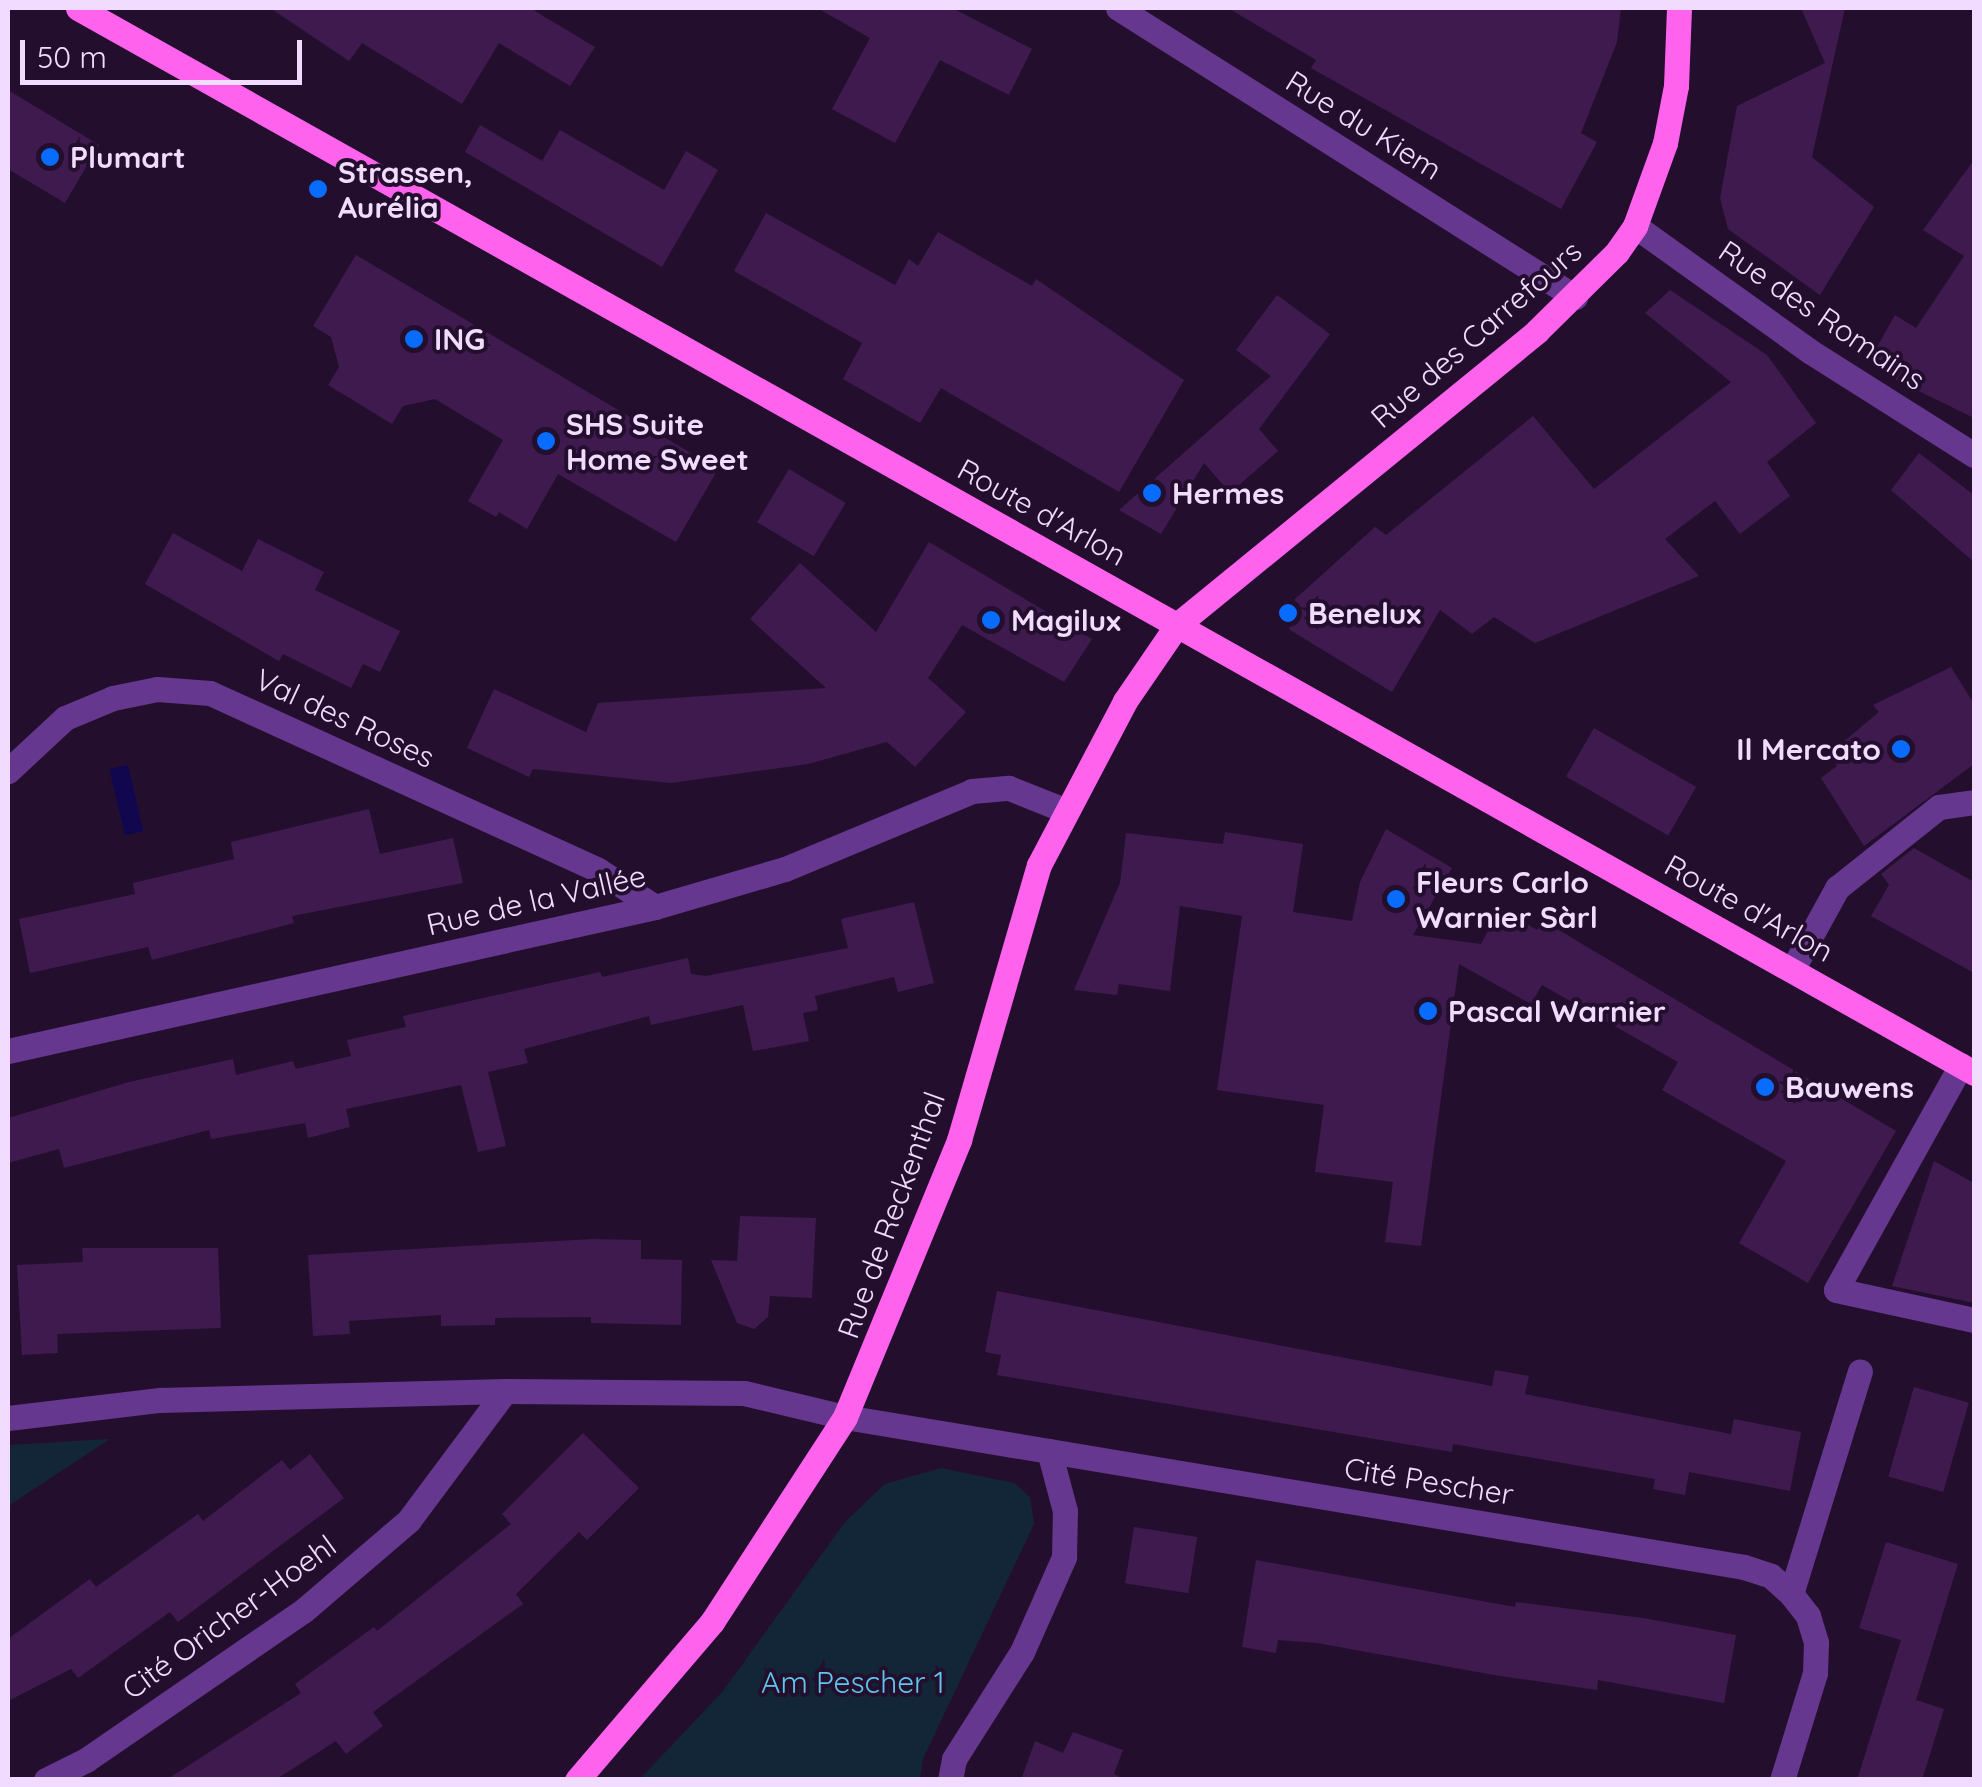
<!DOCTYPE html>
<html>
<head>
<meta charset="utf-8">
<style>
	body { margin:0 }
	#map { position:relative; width:1982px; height:1787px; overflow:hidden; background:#230f2d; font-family:Quicksand,sans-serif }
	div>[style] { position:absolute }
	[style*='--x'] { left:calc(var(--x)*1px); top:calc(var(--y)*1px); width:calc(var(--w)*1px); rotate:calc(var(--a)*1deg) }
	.green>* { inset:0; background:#122637 }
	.water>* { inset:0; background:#10074f; transform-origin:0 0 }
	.building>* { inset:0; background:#3f1a4f; transform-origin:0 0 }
	.minor>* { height:25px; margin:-12.5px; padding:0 12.5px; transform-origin:12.5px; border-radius:12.5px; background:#66378f }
	.major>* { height:25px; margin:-12.5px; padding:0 12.5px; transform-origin:12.5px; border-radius:12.5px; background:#ff62ec }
	.dots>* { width:28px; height:28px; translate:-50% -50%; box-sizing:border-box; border:5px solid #230f2d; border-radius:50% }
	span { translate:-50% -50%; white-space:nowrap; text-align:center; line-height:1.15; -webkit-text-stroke:8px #230f2d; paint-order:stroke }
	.street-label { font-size:30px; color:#f1dbff }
	.poi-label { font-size:30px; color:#f1dbff; font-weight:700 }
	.left { translate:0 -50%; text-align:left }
	.right { translate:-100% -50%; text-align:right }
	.park-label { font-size:30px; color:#5dc7ea }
	.frame { position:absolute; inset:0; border:10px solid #f1dbff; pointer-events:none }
	.scale { position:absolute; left:20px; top:40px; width:282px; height:45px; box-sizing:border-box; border:5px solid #f1dbff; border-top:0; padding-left:12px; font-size:30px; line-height:35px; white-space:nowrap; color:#f1dbff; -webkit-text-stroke:8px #230f2d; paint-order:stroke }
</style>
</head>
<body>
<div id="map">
	<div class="green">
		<i style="clip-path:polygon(110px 1439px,8px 1506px,8px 1445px)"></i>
		<i style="clip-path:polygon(941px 1468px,1014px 1483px,1030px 1497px,1034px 1524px,923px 1759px,920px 1779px,640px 1779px,723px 1691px,845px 1522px,885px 1484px)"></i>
	</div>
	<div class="water">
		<i style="left:128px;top:765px;width:68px;height:19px;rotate:77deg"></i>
	</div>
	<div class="building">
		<i style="clip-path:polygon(270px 8px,530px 8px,595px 47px,570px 86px,499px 43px,462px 104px,362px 43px,349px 61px)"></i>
		<i style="clip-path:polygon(817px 8px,952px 8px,1032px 49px,1009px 95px,940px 60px,895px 143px,832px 109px,870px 38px)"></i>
		<i style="clip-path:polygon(1228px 8px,1621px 8px,1617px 42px,1581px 133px,1597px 142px,1561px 209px,1311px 68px,1316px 60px)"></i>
		<i style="clip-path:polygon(1801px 8px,1845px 8px,1812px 157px,1874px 207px,1820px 295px,1728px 229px,1720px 198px,1737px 106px,1825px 63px)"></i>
		<i style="clip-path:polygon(8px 90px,99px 145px,65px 203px,8px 169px)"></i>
		<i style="clip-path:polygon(480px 125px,542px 161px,560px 130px,664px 190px,686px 151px,718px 170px,662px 267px,465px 152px)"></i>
		<i style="clip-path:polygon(1974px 160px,1974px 418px,1886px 375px,1891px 365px,1872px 356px,1895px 315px,1916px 328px,1964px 256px,1923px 230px)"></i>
		<i style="clip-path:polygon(766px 213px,895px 285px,909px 259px,918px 266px,938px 232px,1032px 286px,1036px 279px,1184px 380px,1119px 492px,941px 388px,920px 423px,843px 379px,862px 343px,734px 271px)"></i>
		<i style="clip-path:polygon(356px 255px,718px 469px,676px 542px,558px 474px,527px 529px,499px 512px,496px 517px,468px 501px,503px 440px,435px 399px,403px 406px,392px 424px,328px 385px,339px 367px,331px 337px,313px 326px)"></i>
		<i style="clip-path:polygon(1670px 290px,1767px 355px,1816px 423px,1767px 462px,1790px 496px,1740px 534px,1715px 501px,1665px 539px,1699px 576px,1535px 643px,1494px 617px,1472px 634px,1440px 610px,1392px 692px,1290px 630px,1284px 609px,1375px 527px,1386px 535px,1533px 416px,1594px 489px,1731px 382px,1645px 313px)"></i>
		<i style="clip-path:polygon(1277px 295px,1330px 334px,1259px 429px,1278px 451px,1230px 493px,1204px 463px,1161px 534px,1119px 510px,1271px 376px,1236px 350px)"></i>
		<i style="clip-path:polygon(1919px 453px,1974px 495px,1974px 562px,1891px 490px)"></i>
		<i style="left:789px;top:469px;width:66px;height:62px;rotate:31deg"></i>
		<i style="clip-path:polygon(173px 533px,242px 571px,258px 539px,324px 572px,315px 590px,400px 631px,380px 672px,363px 664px,351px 688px,283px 654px,279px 661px,145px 584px)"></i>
		<i style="clip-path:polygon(929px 542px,1092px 639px,1064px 682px,962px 625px,928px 678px,966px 712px,915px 767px,887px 742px,808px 764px,671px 783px,533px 769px,529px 777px,467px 748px,494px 689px,586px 732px,598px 703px,826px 688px,750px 619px,800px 563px,876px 632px)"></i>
		<i style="clip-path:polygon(1951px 667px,1974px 704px,1974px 764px,1864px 846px,1821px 778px,1837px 766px,1830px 753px,1879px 712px,1873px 705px)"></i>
		<i style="left:1594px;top:728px;width:118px;height:56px;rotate:30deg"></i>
		<i style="clip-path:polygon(369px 809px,380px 854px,453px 838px,463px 883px,292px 916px,294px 923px,152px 960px,148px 947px,30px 973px,19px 919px,135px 894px,133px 883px,234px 859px,231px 842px)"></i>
		<i style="clip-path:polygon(1386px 829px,1452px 868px,1413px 935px,1481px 944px,1500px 909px,1537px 930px,1542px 920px,1896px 1131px,1808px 1283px,1739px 1243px,1786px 1161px,1662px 1090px,1678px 1062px,1542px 985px,1531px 1004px,1459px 964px,1421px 1246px,1385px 1242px,1393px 1182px,1315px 1172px,1324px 1105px,1217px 1090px,1242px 916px,1180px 906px,1170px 991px,1119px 984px,1117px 995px,1074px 990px,1120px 883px,1126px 833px,1223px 844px,1225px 832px,1303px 844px,1293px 912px,1352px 921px,1360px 882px)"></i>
		<i style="clip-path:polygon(1914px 848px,1974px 882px,1974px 973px,1871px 916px,1889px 885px,1881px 874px)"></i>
		<i style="clip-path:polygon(914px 902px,934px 983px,898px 992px,894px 977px,815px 996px,818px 1010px,803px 1013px,809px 1041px,753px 1051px,743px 1005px,651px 1025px,649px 1016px,524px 1049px,528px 1063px,488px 1072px,506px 1146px,478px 1152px,461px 1085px,346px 1109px,350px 1127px,308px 1138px,305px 1123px,211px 1139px,209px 1130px,64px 1168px,59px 1149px,8px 1163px,8px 1118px,129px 1082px,233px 1059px,236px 1075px,293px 1061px,296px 1069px,351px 1056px,347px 1040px,406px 1027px,403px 1016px,600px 972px,602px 977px,688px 958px,691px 974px,706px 976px,848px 948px,841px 919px)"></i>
		<i style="clip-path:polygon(1934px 1161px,1974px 1183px,1974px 1303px,1892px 1286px)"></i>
		<i style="clip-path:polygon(740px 1216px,816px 1218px,812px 1298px,770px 1296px,768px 1317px,754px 1329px,737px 1323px,711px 1260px,737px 1261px)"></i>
		<i style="clip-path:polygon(592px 1239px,641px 1240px,641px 1259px,682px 1260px,681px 1325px,591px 1323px,591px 1317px,495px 1318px,495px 1325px,441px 1326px,441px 1315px,349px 1321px,350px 1334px,313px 1336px,308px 1255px)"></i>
		<i style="clip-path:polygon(82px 1248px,218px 1248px,221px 1328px,57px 1334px,58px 1353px,22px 1355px,17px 1265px,83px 1262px)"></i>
		<i style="clip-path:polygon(997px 1291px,1492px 1386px,1495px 1370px,1529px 1376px,1525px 1394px,1731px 1434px,1734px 1419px,1801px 1432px,1790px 1491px,1689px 1472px,1685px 1495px,1653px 1489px,1655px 1479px,1453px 1444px,1452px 1452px,997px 1375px,1001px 1355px,985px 1352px)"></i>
		<i style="left:1914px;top:1387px;width:57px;height:93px;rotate:16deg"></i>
		<i style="clip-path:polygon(583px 1433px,639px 1488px,587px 1540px,579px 1532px,516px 1594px,523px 1604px,373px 1712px,383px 1726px,346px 1754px,336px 1741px,275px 1780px,166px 1780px,301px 1693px,295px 1684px,374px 1627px,377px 1631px,511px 1524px,502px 1514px)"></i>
		<i style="clip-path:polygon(310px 1454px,344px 1498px,178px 1622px,170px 1612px,78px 1678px,71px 1669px,8px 1701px,8px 1639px,90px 1579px,96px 1587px,198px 1514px,203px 1521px,282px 1460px,290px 1470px)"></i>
		<i style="left:1134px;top:1527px;width:64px;height:57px;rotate:9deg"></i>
		<i style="clip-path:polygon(1886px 1542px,1958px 1564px,1916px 1700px,1944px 1709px,1922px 1780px,1857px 1780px,1901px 1640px,1859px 1628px)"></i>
		<i style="clip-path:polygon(1256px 1560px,1515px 1607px,1516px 1602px,1643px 1618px,1736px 1635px,1724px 1703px,1598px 1680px,1597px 1690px,1494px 1675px,1317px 1643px,1278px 1640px,1276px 1653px,1242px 1647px)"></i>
		<i style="clip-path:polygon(1073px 1732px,1123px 1750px,1114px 1774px,1126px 1780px,1021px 1780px,1035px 1741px,1063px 1753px)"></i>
	</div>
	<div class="minor">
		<i style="--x:1118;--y:8;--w:541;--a:32.31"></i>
		<i style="--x:1635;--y:226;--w:216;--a:35.6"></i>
		<i style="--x:1811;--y:352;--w:193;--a:32.3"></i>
		<i style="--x:8;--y:771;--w:78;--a:-42.9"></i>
		<i style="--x:65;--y:718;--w:52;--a:-22.6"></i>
		<i style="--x:113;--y:698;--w:45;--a:-11.6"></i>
		<i style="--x:157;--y:689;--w:53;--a:4.3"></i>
		<i style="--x:210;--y:693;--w:426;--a:24.5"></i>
		<i style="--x:598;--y:870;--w:68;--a:33"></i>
		<i style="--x:1792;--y:970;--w:94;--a:-61.2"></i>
		<i style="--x:1837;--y:888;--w:130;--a:-38.5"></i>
		<i style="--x:1939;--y:807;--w:35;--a:-8"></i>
		<i style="--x:8;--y:1051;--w:663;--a:-12.55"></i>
		<i style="--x:655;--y:907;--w:135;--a:-16.3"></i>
		<i style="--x:785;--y:869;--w:203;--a:-22.6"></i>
		<i style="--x:972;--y:791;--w:37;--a:-5"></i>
		<i style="--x:1009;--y:788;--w:59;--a:21.8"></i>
		<i style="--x:1961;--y:1065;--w:257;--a:119.1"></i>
		<i style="--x:1836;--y:1290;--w:141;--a:12.3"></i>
		<i style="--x:8;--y:1418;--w:153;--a:-6.8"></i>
		<i style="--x:160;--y:1400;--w:345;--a:-1.5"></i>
		<i style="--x:505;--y:1391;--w:239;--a:0.5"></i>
		<i style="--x:744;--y:1393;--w:104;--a:13.4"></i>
		<i style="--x:845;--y:1417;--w:911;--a:9.47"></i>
		<i style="--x:1744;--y:1567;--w:28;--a:18"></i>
		<i style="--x:1771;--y:1576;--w:27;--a:42"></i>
		<i style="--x:1791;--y:1594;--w:28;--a:52"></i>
		<i style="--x:1808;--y:1616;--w:28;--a:73"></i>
		<i style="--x:1816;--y:1643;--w:30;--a:92"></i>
		<i style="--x:1815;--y:1673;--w:112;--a:107.1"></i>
		<i style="--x:1791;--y:1594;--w:233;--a:-72.8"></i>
		<i style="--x:46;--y:1780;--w:45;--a:-26.6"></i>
		<i style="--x:86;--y:1760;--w:263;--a:-34.5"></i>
		<i style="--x:303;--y:1611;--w:140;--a:-40.6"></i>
		<i style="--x:409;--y:1520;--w:161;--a:-53.3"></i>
		<i style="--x:950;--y:1780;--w:21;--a:-79"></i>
		<i style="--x:954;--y:1759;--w:127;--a:-57.6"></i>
		<i style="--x:1022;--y:1652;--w:104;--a:-66.1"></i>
		<i style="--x:1064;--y:1557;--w:46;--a:-88.8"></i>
		<i style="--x:1065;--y:1511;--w:62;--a:-104.9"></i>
	</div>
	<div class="major">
		<i style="--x:78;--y:8;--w:2175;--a:29.32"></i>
		<i style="--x:577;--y:1780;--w:208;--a:-49.5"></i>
		<i style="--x:712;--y:1622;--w:244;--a:-57"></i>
		<i style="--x:845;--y:1417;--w:300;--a:-67.6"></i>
		<i style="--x:959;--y:1140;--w:286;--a:-73.8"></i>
		<i style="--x:1039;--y:865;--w:185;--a:-62.3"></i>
		<i style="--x:1125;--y:701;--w:92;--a:-55.6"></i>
		<i style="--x:1177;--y:625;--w:465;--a:-39.2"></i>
		<i style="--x:1537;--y:331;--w:112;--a:-44.6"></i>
		<i style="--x:1617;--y:252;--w:32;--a:-55"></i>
		<i style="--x:1635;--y:226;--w:88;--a:-70.1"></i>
		<i style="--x:1665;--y:143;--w:58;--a:-79.1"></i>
		<i style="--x:1676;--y:86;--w:78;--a:-87.8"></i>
	</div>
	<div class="dots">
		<i style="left:50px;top:157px;background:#076cff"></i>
		<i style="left:318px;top:189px;background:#076cff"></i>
		<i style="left:414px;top:339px;background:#076cff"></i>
		<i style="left:546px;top:441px;background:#076cff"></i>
		<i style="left:1152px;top:493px;background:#076cff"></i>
		<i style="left:1288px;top:613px;background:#076cff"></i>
		<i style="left:991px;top:620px;background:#076cff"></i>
		<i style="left:1901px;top:749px;background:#076cff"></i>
		<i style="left:1396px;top:899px;background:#076cff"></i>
		<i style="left:1428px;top:1011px;background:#076cff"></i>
		<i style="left:1765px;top:1087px;background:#076cff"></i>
	</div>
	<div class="street-label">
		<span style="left:1364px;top:125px;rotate:32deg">Rue du Kiem</span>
		<span style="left:1822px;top:315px;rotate:34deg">Rue des Romains</span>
		<span style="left:1476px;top:334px;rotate:-41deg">Rue des Carrefours</span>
		<span style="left:1042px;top:512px;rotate:29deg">Route d'Arlon</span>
		<span style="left:345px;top:718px;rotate:25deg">Val des Roses</span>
		<span style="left:536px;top:900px;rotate:-13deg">Rue de la Vallée</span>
		<span style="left:1749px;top:908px;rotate:29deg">Route d'Arlon</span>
		<span style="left:891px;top:1215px;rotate:-70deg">Rue de Reckenthal</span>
		<span style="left:1429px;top:1481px;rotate:9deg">Cité Pescher</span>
		<span style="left:229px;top:1617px;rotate:-36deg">Cité Oricher-Hoehl</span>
	</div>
	<div class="poi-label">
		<span class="left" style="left:70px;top:157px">Plumart</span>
		<span class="left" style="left:338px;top:189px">Strassen,<br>Aurélia</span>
		<span class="left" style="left:434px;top:339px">ING</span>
		<span class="left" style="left:566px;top:441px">SHS Suite<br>Home Sweet</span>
		<span class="left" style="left:1172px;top:493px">Hermes</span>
		<span class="left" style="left:1308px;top:613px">Benelux</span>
		<span class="left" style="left:1011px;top:620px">Magilux</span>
		<span class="right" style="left:1881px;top:749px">Il Mercato</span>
		<span class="left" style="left:1416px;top:899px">Fleurs Carlo<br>Warnier Sàrl</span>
		<span class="left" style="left:1448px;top:1011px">Pascal Warnier</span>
		<span class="left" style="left:1785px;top:1087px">Bauwens</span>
	</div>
	<div class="park-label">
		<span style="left:853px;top:1682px">Am Pescher 1</span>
	</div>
	<div class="frame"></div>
	<div class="scale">50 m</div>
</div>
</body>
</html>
